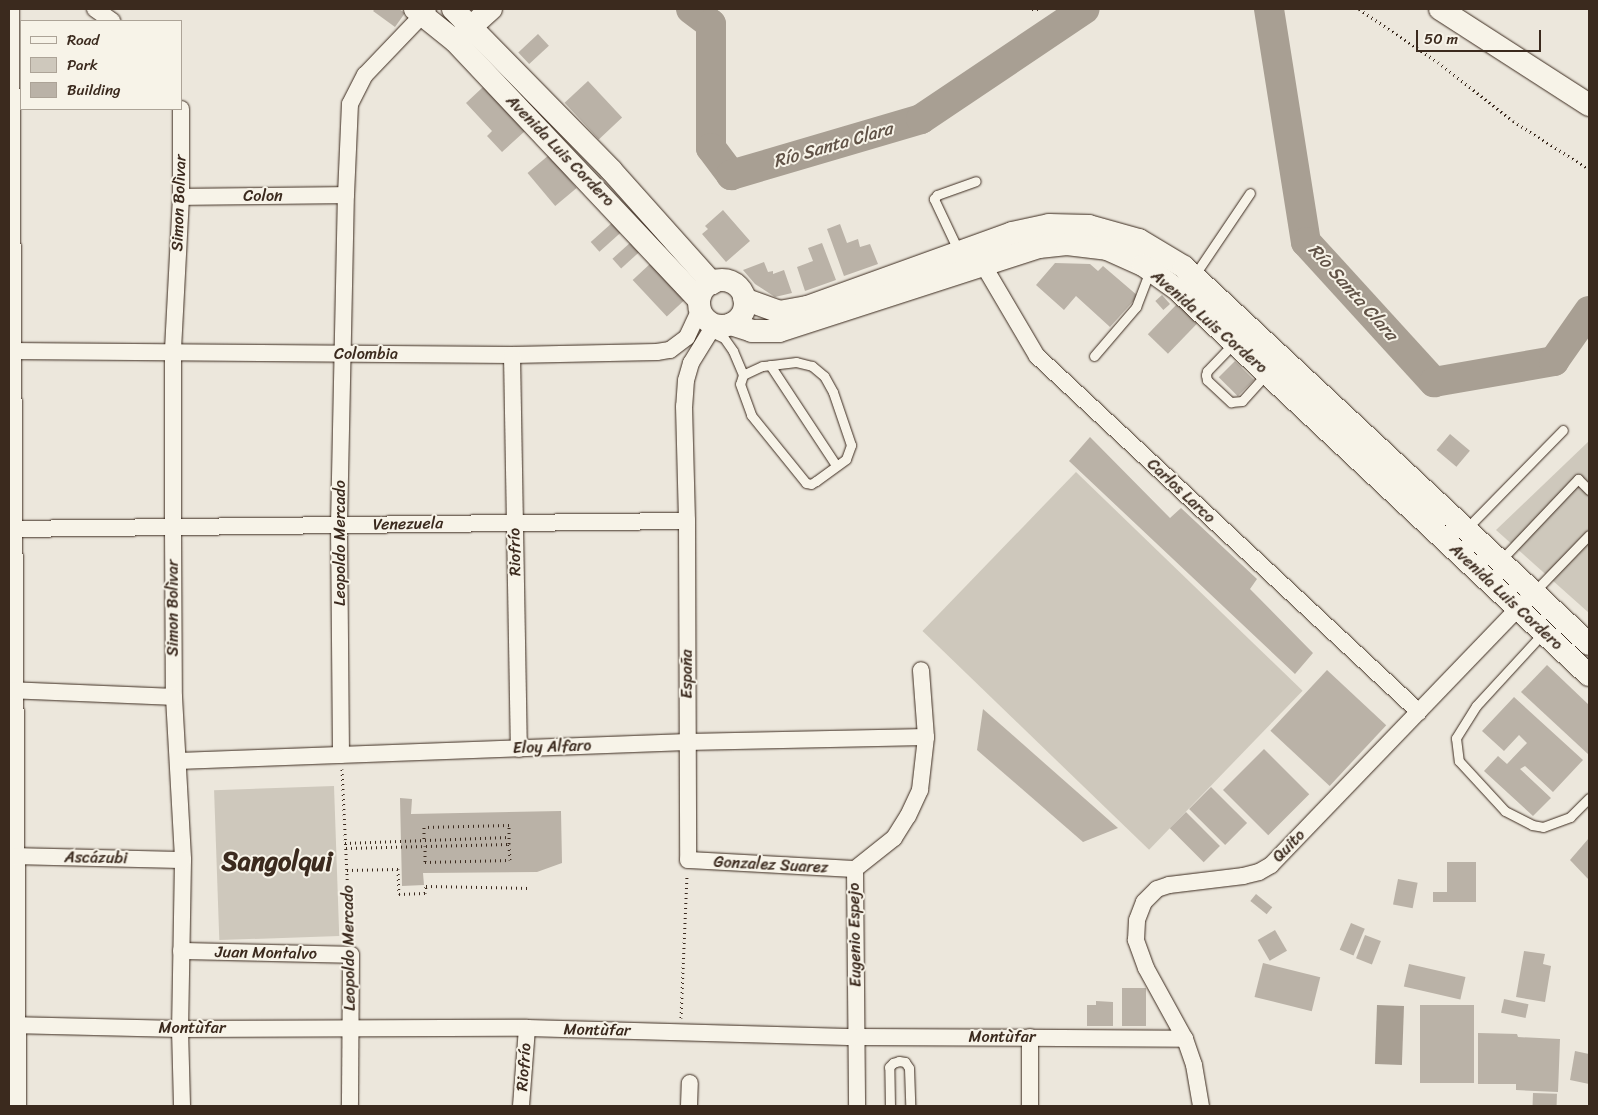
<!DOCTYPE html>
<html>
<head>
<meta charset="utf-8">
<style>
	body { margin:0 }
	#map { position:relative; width:1598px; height:1115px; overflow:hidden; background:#ece7dc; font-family:Sriracha,sans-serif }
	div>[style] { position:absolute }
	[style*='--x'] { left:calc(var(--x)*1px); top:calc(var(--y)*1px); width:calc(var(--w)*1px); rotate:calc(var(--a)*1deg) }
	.green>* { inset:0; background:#cec8bc; transform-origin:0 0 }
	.water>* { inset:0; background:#a89f93; transform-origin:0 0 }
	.river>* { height:30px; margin:-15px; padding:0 15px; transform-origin:15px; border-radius:15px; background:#a89f93 }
	.building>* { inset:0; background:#bab2a7; transform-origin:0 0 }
	.path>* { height:3px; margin-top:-1.5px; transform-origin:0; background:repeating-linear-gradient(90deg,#3b2a1e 0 1px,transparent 0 5px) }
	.roads { filter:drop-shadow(0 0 1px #3b2a1e) drop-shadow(0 0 1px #3b2a1e) }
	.lane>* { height:9px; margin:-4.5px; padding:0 4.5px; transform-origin:4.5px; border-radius:4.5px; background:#f7f3e8 }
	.street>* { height:16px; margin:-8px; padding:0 8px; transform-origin:8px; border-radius:8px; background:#f7f3e8 }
	.secondary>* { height:22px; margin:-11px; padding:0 11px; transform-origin:11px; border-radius:11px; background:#f7f3e8 }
	.secondary>.ring { margin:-11px; padding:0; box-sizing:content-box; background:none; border:22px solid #f7f3e8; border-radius:50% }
	span { translate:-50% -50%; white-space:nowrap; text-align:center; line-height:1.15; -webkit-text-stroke:4px #f7f3e8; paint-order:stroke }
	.street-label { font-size:16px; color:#3b2a1e }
	.water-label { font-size:18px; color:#615347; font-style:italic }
	.town-label { font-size:26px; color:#3b2a1e; font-weight:700 }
	.frame { position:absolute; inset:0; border:10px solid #3b2a1e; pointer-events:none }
	.legend { position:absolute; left:20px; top:20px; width:162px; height:90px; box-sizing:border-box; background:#f7f3e8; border:1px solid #aca397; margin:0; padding:6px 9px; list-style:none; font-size:15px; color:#3b2a1e }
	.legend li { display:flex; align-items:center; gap:10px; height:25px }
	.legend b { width:25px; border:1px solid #aca397 }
	.scale { position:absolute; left:1416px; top:30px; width:125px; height:22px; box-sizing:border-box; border:2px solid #3b2a1e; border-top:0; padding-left:6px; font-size:15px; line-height:18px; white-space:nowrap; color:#3b2a1e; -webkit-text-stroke:4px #f7f3e8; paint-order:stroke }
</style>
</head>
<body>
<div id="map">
	<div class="green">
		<i style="clip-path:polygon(1589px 441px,1589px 613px,1496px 530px)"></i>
		<i style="left:1076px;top:472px;width:315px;height:221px;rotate:44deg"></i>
		<i style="left:334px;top:786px;width:150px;height:120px;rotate:88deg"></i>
	</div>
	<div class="water">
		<i style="left:1377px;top:1005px;width:27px;height:59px;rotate:2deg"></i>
	</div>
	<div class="river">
		<i style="--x:691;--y:9;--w:25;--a:37"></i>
		<i style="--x:711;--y:24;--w:124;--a:90"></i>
		<i style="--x:711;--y:148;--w:34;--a:53"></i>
		<i style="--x:731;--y:175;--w:198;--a:-16.4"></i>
		<i style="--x:921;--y:119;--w:197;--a:-33.9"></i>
		<i style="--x:1269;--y:9;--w:236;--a:81"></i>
		<i style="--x:1306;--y:242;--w:190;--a:47.6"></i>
		<i style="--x:1434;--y:382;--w:122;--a:-9.9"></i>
		<i style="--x:1554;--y:361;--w:61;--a:-55"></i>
	</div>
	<div class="building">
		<i style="clip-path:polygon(375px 9px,399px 9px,405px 13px,395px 27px,373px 11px)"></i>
		<i style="left:538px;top:34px;width:16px;height:27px;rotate:47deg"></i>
		<i style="left:588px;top:81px;width:50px;height:32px;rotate:47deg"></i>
		<i style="clip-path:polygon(483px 87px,525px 131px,502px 152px,487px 136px,492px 131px,466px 103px)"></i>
		<i style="left:549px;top:155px;width:43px;height:28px;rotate:50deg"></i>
		<i style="clip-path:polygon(723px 210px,750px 241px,726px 262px,702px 234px,708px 229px,705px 226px)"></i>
		<i style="left:613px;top:222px;width:13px;height:30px;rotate:48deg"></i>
		<i style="clip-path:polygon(840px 224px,847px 243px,858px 239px,860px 247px,870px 244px,878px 264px,844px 276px,827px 229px)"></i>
		<i style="left:631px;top:242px;width:13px;height:25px;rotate:48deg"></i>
		<i style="clip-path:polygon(822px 243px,836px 280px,805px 291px,797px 267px,813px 261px,808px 248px)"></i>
		<i style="clip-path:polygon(764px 262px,768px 272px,773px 271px,773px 274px,784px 270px,792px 293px,775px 297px,755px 284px,743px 270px)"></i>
		<i style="left:651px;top:263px;width:50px;height:25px;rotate:47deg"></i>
		<i style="clip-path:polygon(1055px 263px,1090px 264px,1098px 271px,1103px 266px,1138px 296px,1110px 327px,1076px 296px,1064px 310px,1036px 285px)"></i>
		<i style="left:1162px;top:295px;width:12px;height:9px;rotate:48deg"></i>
		<i style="left:1177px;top:304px;width:28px;height:42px;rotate:44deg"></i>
		<i style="left:1235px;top:361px;width:27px;height:23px;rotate:45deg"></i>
		<i style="left:1450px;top:434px;width:26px;height:21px;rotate:40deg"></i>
		<i style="clip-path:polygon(1090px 437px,1170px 518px,1181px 508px,1257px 579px,1250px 589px,1313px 653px,1295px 674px,1069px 461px)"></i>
		<i style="clip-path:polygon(1547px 665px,1589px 705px,1589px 755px,1521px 692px)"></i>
		<i style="left:1327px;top:670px;width:81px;height:83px;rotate:43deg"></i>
		<i style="clip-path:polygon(1514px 697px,1583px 760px,1553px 792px,1525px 766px,1520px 769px,1551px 798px,1533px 816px,1484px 771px,1498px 756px,1507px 764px,1527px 743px,1519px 735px,1504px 751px,1482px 731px)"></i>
		<i style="clip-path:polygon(983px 709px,1118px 828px,1083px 842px,977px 750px)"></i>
		<i style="left:1264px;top:749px;width:64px;height:58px;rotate:45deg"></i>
		<i style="left:1211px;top:787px;width:51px;height:31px;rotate:45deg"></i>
		<i style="clip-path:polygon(400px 798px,412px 799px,411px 814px,561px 811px,562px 863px,537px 872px,423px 873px,424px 885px,402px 886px)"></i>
		<i style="left:1186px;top:812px;width:48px;height:23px;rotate:45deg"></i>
		<i style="clip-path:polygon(1589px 838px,1589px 880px,1570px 860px)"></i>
		<i style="clip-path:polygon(1447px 862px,1476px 862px,1476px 902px,1433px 902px,1433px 892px,1447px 892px)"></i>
		<i style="left:1398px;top:879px;width:20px;height:26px;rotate:11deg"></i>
		<i style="left:1256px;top:894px;width:21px;height:9px;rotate:39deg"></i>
		<i style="left:1351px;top:923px;width:15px;height:29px;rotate:23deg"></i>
		<i style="left:1275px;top:930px;width:24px;height:20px;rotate:60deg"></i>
		<i style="left:1365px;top:935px;width:17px;height:25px;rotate:21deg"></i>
		<i style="clip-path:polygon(1524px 951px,1545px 954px,1543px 964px,1551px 966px,1545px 1002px,1516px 997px)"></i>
		<i style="left:1263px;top:963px;width:59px;height:35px;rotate:14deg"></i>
		<i style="left:1409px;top:964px;width:58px;height:23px;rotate:13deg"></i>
		<i style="left:1122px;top:988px;width:24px;height:38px"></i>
		<i style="left:1504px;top:999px;width:25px;height:14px;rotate:12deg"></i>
		<i style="clip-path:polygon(1096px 1001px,1113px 1002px,1113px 1026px,1087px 1026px,1087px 1005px,1096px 1005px)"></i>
		<i style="left:1474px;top:1005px;width:78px;height:54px;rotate:90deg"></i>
		<i style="clip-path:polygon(1478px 1033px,1517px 1034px,1518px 1037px,1560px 1039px,1558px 1092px,1516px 1090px,1516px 1084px,1478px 1084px)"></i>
		<i style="clip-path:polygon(1575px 1051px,1589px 1054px,1589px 1084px,1570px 1080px)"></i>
		<i style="left:1533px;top:1093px;width:24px;height:13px;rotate:2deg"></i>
	</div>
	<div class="path">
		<i style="--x:1032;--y:9;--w:9;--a:0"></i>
		<i style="--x:1359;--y:9;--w:95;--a:33.9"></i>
		<i style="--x:1438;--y:62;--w:95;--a:38.2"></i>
		<i style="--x:1513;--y:121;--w:90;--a:32.3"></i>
		<i style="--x:342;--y:769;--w:171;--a:87.3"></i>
		<i style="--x:345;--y:843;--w:164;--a:-2.1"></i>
		<i style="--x:425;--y:846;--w:16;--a:90"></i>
		<i style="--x:425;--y:862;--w:85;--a:-1.3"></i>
		<i style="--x:510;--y:860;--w:16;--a:-94"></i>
		<i style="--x:346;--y:848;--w:163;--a:-1.4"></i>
		<i style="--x:509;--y:844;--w:19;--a:-90"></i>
		<i style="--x:509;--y:825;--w:85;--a:178.7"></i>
		<i style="--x:424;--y:827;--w:13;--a:90"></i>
		<i style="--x:347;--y:870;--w:51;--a:-1.1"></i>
		<i style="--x:398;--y:869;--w:25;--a:88"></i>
		<i style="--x:399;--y:894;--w:26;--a:-2"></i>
		<i style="--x:425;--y:893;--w:7;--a:-82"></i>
		<i style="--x:426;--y:886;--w:103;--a:1.1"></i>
		<i style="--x:681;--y:1018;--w:144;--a:-87.6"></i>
	</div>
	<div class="roads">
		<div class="lane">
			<i style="--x:959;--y:252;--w:59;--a:-115.3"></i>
			<i style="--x:934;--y:199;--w:5;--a:-53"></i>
			<i style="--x:937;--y:195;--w:41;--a:-19.7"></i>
			<i style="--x:1194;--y:276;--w:100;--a:-56"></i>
			<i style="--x:711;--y:332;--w:14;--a:25"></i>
			<i style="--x:724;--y:338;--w:16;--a:55"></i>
			<i style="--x:733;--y:351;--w:26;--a:67"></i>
			<i style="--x:743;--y:375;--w:9;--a:108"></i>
			<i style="--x:740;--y:384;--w:33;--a:70"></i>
			<i style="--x:751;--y:415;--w:87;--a:51"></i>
			<i style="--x:806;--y:483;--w:5;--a:11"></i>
			<i style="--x:811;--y:484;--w:6;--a:-31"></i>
			<i style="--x:816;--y:481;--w:37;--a:-36"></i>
			<i style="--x:846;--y:459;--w:15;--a:-70"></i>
			<i style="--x:851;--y:445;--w:56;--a:-108.8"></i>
			<i style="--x:833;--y:392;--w:18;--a:-119"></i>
			<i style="--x:824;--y:376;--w:16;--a:-140"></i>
			<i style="--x:812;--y:366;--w:16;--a:-166"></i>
			<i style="--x:796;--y:362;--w:34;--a:173"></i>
			<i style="--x:762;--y:366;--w:21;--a:155"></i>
			<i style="--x:1234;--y:343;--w:39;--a:134"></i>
			<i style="--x:1207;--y:371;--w:4;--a:104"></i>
			<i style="--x:1206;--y:375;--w:5;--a:79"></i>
			<i style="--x:1207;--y:380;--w:33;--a:43"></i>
			<i style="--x:1231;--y:402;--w:11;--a:-5"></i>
			<i style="--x:1242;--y:401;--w:38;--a:-48"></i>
			<i style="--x:1094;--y:356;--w:65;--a:-49.4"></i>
			<i style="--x:1136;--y:307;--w:40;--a:-69"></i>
			<i style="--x:770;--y:365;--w:120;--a:56.6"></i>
			<i style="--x:1467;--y:528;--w:137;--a:-45.6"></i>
			<i style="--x:1501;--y:560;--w:112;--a:-46.5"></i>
			<i style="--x:1578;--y:479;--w:16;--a:45"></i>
			<i style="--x:1534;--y:592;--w:79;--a:-46"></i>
			<i style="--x:1544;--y:632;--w:100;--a:132.6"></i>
			<i style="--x:1476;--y:706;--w:38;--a:122"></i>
			<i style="--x:1456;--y:738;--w:23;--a:83"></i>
			<i style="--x:1459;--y:761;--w:68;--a:47.4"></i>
			<i style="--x:1505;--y:811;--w:30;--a:27"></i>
			<i style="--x:1532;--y:825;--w:11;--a:10"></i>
			<i style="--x:1543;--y:827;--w:29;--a:-20"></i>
			<i style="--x:1570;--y:817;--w:27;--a:-45"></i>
			<i style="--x:890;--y:1106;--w:39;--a:-91"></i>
			<i style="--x:889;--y:1067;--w:6;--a:-45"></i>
			<i style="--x:893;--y:1063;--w:6;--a:-18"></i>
			<i style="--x:899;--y:1061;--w:6;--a:9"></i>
			<i style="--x:905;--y:1062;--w:7;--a:56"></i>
			<i style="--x:909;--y:1068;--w:38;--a:88"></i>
		</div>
		<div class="street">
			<i style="--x:11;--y:9;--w:1097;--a:89.63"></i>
			<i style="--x:95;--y:9;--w:21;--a:35"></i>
			<i style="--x:181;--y:109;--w:88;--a:90"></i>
			<i style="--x:181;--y:197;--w:155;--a:93"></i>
			<i style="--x:173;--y:352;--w:175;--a:90"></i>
			<i style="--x:173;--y:527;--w:170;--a:89.7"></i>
			<i style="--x:174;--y:697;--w:163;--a:86.8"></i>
			<i style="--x:183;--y:860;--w:169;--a:91"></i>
			<i style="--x:180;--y:1029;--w:77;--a:88.5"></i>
			<i style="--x:181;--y:197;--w:165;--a:-0.7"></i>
			<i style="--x:978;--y:256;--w:116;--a:59.5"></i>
			<i style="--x:1037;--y:356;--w:522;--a:42.98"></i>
			<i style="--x:715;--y:324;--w:46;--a:121.6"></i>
			<i style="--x:691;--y:363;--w:18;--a:106"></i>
			<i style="--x:686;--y:380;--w:26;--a:94"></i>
			<i style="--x:684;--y:406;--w:115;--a:88.5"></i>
			<i style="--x:687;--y:521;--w:339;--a:89.8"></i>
			<i style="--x:688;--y:860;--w:167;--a:3.1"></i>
			<i style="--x:9;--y:351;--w:503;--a:0.46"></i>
			<i style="--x:512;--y:355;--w:145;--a:-1.2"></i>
			<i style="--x:657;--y:352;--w:13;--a:-9"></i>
			<i style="--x:670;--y:350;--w:21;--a:-37"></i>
			<i style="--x:687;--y:337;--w:31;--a:-65"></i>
			<i style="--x:512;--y:355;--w:394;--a:89"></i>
			<i style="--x:9;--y:529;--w:678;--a:-0.68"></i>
			<i style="--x:9;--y:690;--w:165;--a:2.4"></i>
			<i style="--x:341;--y:755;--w:230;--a:-90.5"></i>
			<i style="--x:339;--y:525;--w:330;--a:-88.8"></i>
			<i style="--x:346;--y:195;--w:91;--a:-87.5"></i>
			<i style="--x:350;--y:104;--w:33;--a:-63"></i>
			<i style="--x:365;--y:75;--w:91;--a:-46.3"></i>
			<i style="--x:178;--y:761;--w:509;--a:-2.14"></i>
			<i style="--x:687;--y:742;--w:239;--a:-1.2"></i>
			<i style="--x:9;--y:856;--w:174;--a:1.3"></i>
			<i style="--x:855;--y:869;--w:237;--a:89.5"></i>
			<i style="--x:855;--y:869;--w:50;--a:-38.5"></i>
			<i style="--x:894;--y:838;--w:26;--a:-58"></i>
			<i style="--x:908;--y:816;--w:29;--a:-65"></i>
			<i style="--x:920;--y:790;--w:53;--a:-83.5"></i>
			<i style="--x:926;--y:737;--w:67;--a:-94.3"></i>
			<i style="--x:181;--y:951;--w:170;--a:1.3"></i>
			<i style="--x:351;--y:955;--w:151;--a:90.4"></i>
			<i style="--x:9;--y:1025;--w:171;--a:1.3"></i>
			<i style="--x:180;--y:1029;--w:347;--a:-0.2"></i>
			<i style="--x:527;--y:1028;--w:330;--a:1.6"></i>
			<i style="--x:857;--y:1037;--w:328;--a:0.3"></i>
			<i style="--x:521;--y:1106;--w:78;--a:-85.6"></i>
			<i style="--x:689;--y:1106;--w:23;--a:-88"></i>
			<i style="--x:1030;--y:1106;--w:69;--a:-90"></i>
			<i style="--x:1201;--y:1106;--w:42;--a:-99.7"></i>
			<i style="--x:1194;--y:1065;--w:28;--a:-109"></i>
			<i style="--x:1185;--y:1039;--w:81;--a:-118.8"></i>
			<i style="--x:1146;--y:968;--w:30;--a:-110"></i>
			<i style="--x:1136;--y:940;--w:20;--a:-87"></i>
			<i style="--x:1137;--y:920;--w:19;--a:-69"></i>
			<i style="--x:1144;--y:902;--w:18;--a:-45"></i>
			<i style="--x:1157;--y:889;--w:13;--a:-18"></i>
			<i style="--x:1169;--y:885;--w:75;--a:-6.9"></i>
			<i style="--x:1243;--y:876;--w:16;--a:-14"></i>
			<i style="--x:1259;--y:872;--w:14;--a:-30"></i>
			<i style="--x:1271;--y:865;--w:365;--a:-46.1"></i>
		</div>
		<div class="secondary">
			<i style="--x:415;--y:9;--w:51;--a:38.7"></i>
			<i style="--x:455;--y:41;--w:356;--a:46.7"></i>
			<i style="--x:453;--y:9;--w:226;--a:45.5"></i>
			<i style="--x:611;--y:170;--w:152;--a:48.2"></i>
			<i style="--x:1440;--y:9;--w:177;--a:32.8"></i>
			<i style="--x:462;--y:35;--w:39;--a:-42"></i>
			<i class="ring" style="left:699px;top:280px;width:24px;height:24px"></i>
			<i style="--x:744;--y:299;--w:37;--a:20"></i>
			<i style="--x:779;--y:312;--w:28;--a:-10"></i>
			<i style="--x:807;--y:307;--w:218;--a:-19.8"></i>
			<i style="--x:1012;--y:233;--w:38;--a:-12"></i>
			<i style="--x:1049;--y:225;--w:40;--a:1.4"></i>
			<i style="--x:1089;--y:226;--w:52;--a:15.6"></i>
			<i style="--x:1139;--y:240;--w:52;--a:31"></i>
			<i style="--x:1184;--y:267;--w:553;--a:42.95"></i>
			<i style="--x:731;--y:324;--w:22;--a:18"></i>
			<i style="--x:752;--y:331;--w:27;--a:0"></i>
			<i style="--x:779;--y:331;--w:273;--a:-17.9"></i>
			<i style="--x:1039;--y:247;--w:28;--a:-6"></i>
			<i style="--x:1067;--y:244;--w:40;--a:7.1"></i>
			<i style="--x:1107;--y:249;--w:39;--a:24"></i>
			<i style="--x:1143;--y:265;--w:43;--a:35.5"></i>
			<i style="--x:1178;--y:290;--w:563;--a:43.13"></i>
		</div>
	</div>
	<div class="street-label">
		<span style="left:560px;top:151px;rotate:46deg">Avenida Luis Cordero</span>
		<span style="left:263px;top:196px">Colon</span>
		<span style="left:179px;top:203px;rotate:-88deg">Simon Bolìvar</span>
		<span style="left:1209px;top:322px;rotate:41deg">Avenida Luis Cordero</span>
		<span style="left:366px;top:354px">Colombia</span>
		<span style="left:1181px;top:491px;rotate:43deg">Carlos Larco</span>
		<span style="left:408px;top:524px;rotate:-1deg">Venezuela</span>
		<span style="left:340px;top:543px;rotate:-90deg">Leopoldo Mercado</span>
		<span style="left:515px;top:552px;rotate:-91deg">Riofrío</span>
		<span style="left:1506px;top:597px;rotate:43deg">Avenida Luis Cordero</span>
		<span style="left:173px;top:608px;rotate:-90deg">Simon Bolìvar</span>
		<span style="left:687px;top:674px;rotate:-90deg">España</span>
		<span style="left:552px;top:747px;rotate:-2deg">Eloy Alfaro</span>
		<span style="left:1289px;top:846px;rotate:-46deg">Quito</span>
		<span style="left:96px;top:858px;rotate:1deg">Ascázubi</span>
		<span style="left:771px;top:865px;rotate:3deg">Gonzalez Suarez</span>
		<span style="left:855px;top:935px;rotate:-91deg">Eugenio Espejo</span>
		<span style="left:349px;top:948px;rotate:-91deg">Leopoldo Mercado</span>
		<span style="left:266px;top:953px;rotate:1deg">Juan Montalvo</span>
		<span style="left:192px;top:1028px">Montùfar</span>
		<span style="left:597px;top:1030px;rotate:1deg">Montùfar</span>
		<span style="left:1002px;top:1037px">Montùfar</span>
		<span style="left:524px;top:1067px;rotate:-86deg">Riofrío</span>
	</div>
	<div class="water-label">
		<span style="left:833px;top:145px;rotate:-16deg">Río Santa Clara</span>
		<span style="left:1353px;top:292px;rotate:48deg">Río Santa Clara</span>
	</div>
	<div class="town-label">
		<span style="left:277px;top:862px">Sangolqui</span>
	</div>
	<div class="frame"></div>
	<ul class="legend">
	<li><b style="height:6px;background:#f7f3e8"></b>Road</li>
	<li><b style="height:14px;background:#cec8bc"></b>Park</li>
	<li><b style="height:14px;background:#bab2a7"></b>Building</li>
	</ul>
	<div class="scale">50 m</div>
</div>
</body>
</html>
